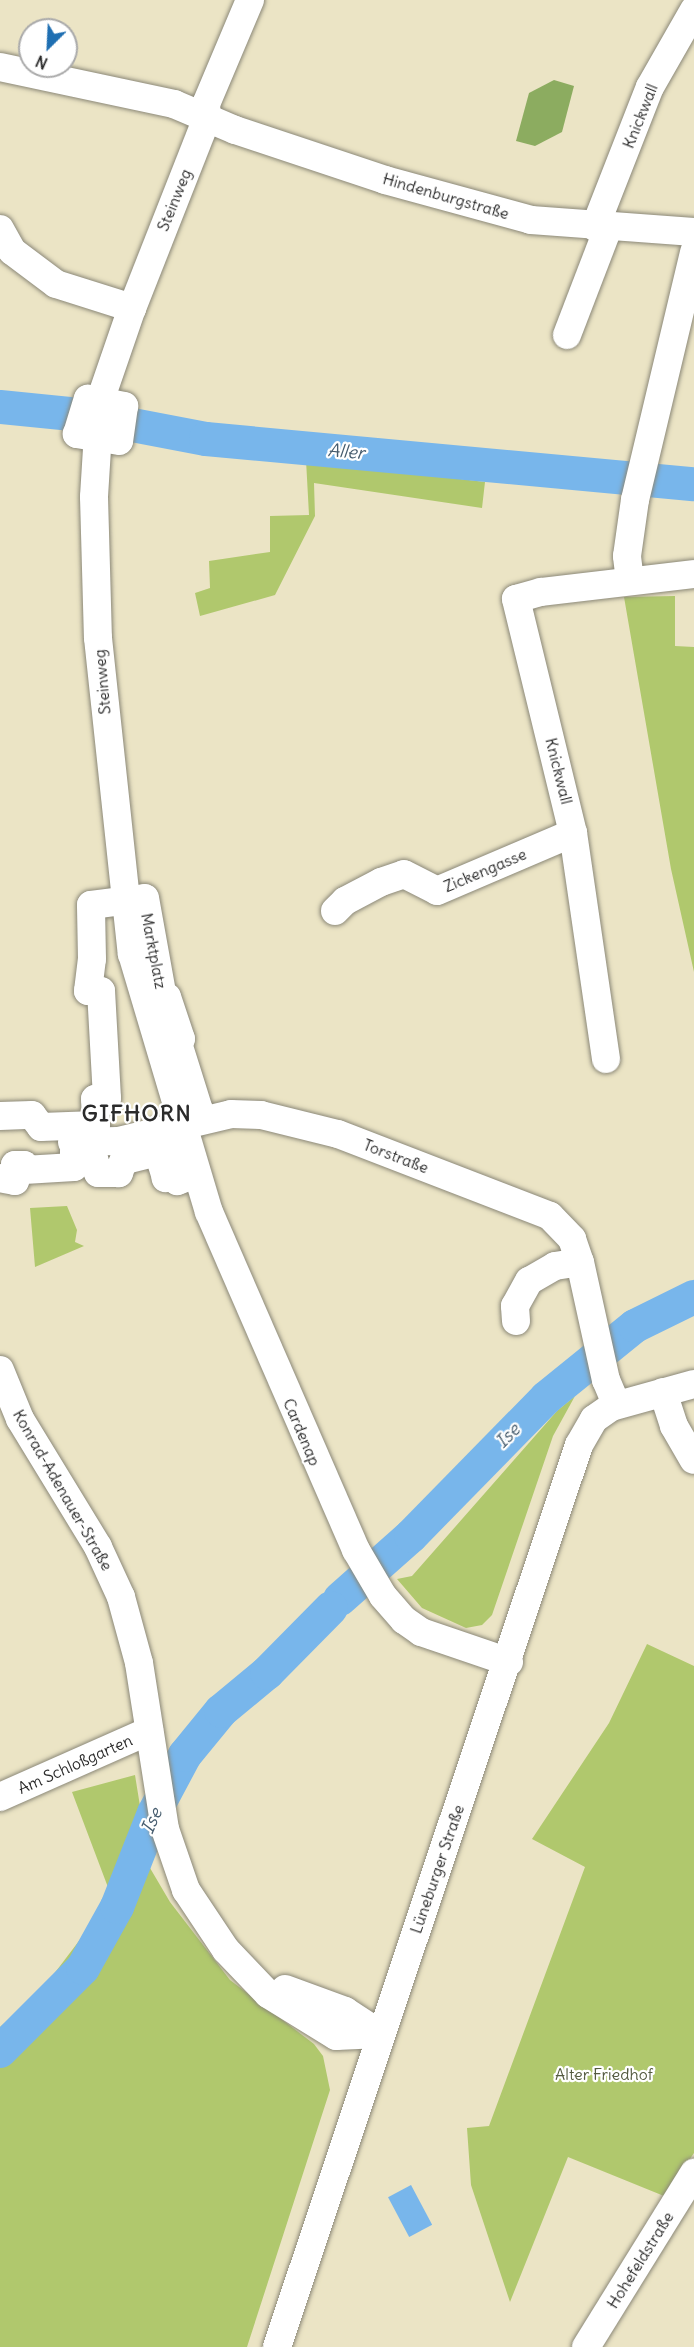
<!DOCTYPE html>
<html>
<head>
<meta charset="utf-8">
<style>
	body { margin:0 }
	#map { position:relative; width:694px; height:2347px; overflow:hidden; background:#ebe4c5; font-family:Delius,sans-serif }
	div>[style] { position:absolute }
	[style*='--x'] { left:calc(var(--x)*1px); top:calc(var(--y)*1px); width:calc(var(--w)*1px); rotate:calc(var(--a)*1deg) }
	.green>* { inset:0; background:#b0c86d }
	.forest>* { inset:0; background:#8cac60 }
	.water>* { inset:0; background:#78b6eb; transform-origin:0 0 }
	.river>* { height:34px; margin:-17px; padding:0 17px; transform-origin:17px; border-radius:17px; background:#78b6eb }
	.roads { filter:drop-shadow(0 0 2px #8b8878) drop-shadow(0 0 2px #8b8878) }
	.minor>* { height:28px; margin:-14px; padding:0 14px; transform-origin:14px; border-radius:14px; background:#fff }
	span { translate:-50% -50%; white-space:nowrap; text-align:center; line-height:1.15; -webkit-text-stroke:4.5px #fff; paint-order:stroke }
	.street-label { font-size:16px; color:#2b2b2b }
	.park-label { font-size:16px; color:#535a3f }
	.water-label { font-size:18px; color:#465c6e; font-style:italic }
	.district-label { font-size:22px; color:#2b2b2b; font-weight:700; letter-spacing:1.5px }
	.north { position:absolute; left:18px; top:18px; width:60px; height:60px; box-sizing:border-box; background:#fff; border:2px solid #aaa; border-radius:50%; rotate:204deg; font-size:16px; font-weight:700; line-height:24px; text-align:center; color:#2b2b2b }
	.north::after { content:''; display:block; margin:auto; width:21px; height:27px; background:#1f6fb2; clip-path:polygon(50% 0,100% 100%,50% 72%,0 100%) }
</style>
</head>
<body>
<div id="map">
	<div class="green">
		<i style="clip-path:polygon(306px 460px,485px 482px,482px 508px,314px 483px,315px 516px,275px 595px,200px 616px,195px 593px,210px 588px,209px 561px,270px 552px,270px 516px,309px 515px)"></i>
		<i style="clip-path:polygon(675px 596px,675px 646px,694px 647px,694px 972px,671px 869px,624px 597px)"></i>
		<i style="clip-path:polygon(67px 1206px,77px 1230px,75px 1242px,84px 1246px,35px 1267px,30px 1208px)"></i>
		<i style="clip-path:polygon(575px 1396px,553px 1436px,492px 1615px,482px 1625px,466px 1628px,422px 1608px,397px 1579px,412px 1576px,557px 1411px)"></i>
		<i style="clip-path:polygon(647px 1644px,694px 1666px,694px 2153px,664px 2196px,568px 2157px,510px 2302px,471px 2185px,467px 2128px,489px 2126px,585px 1867px,532px 1839px,609px 1723px)"></i>
		<i style="clip-path:polygon(135px 1775px,150px 1868px,170px 1902px,230px 1980px,314px 2044px,323px 2056px,330px 2090px,247px 2347px,0 2347px,0 2027px,38px 1995px,88px 1929px,109px 1890px,72px 1792px)"></i>
	</div>
	<div class="forest">
		<i style="clip-path:polygon(554px 80px,574px 86px,562px 132px,535px 146px,516px 141px,529px 93px)"></i>
	</div>
	<div class="water">
		<i style="clip-path:polygon(653px 466px,694px 469px,694px 492px,647px 486px)"></i>
		<i style="left:411px;top:2185px;width:45px;height:26px;rotate:62deg"></i>
	</div>
	<div class="river">
		<i style="--x:0;--y:407;--w:80;--a:5.7"></i>
		<i style="--x:80;--y:415;--w:128;--a:10.8"></i>
		<i style="--x:206;--y:439;--w:490;--a:5.3"></i>
		<i style="--x:340;--y:1599;--w:95;--a:-41.6"></i>
		<i style="--x:411;--y:1536;--w:193;--a:-45.6"></i>
		<i style="--x:546;--y:1398;--w:114;--a:-39"></i>
		<i style="--x:635;--y:1326;--w:66;--a:-26.2"></i>
		<i style="--x:0;--y:2051;--w:117;--a:-45"></i>
		<i style="--x:83;--y:1968;--w:70;--a:-60.9"></i>
		<i style="--x:117;--y:1907;--w:101;--a:-68.5"></i>
		<i style="--x:154;--y:1813;--w:66;--a:-61.9"></i>
		<i style="--x:185;--y:1755;--w:57;--a:-50.7"></i>
		<i style="--x:221;--y:1711;--w:60;--a:-39.6"></i>
		<i style="--x:267;--y:1673;--w:91;--a:-45.4"></i>
	</div>
	<div class="roads">
		<div class="minor">
			<i style="--x:250;--y:0;--w:113;--a:112.9"></i>
			<i style="--x:206;--y:104;--w:14;--a:86"></i>
			<i style="--x:207;--y:118;--w:204;--a:111.5"></i>
			<i style="--x:132;--y:308;--w:98;--a:109"></i>
			<i style="--x:100;--y:401;--w:96;--a:93.6"></i>
			<i style="--x:94;--y:497;--w:141;--a:88.4"></i>
			<i style="--x:98;--y:638;--w:318;--a:83.9"></i>
			<i style="--x:132;--y:954;--w:269;--a:73.4"></i>
			<i style="--x:209;--y:1212;--w:369;--a:66.5"></i>
			<i style="--x:356;--y:1550;--w:53;--a:59.6"></i>
			<i style="--x:383;--y:1596;--w:32;--a:49"></i>
			<i style="--x:404;--y:1620;--w:21;--a:35"></i>
			<i style="--x:421;--y:1632;--w:93;--a:18.8"></i>
			<i style="--x:0;--y:67;--w:178;--a:12"></i>
			<i style="--x:174;--y:104;--w:66;--a:23.1"></i>
			<i style="--x:235;--y:130;--w:158;--a:18.4"></i>
			<i style="--x:385;--y:180;--w:151;--a:15.3"></i>
			<i style="--x:531;--y:220;--w:163;--a:4.2"></i>
			<i style="--x:595;--y:227;--w:150;--a:-68.6"></i>
			<i style="--x:650;--y:87;--w:89;--a:-60.3"></i>
			<i style="--x:0;--y:229;--w:25;--a:61"></i>
			<i style="--x:12;--y:251;--w:55;--a:36.9"></i>
			<i style="--x:56;--y:284;--w:80;--a:17.5"></i>
			<i style="--x:567;--y:335;--w:115;--a:-69"></i>
			<i style="--x:88;--y:399;--w:37;--a:11"></i>
			<i style="--x:124;--y:406;--w:35;--a:98"></i>
			<i style="--x:119;--y:441;--w:43;--a:-170.5"></i>
			<i style="--x:77;--y:434;--w:37;--a:-73"></i>
			<i style="--x:630;--y:581;--w:25;--a:-97"></i>
			<i style="--x:627;--y:556;--w:57;--a:-81.9"></i>
			<i style="--x:635;--y:500;--w:255;--a:-76.6"></i>
			<i style="--x:335;--y:911;--w:14;--a:-45"></i>
			<i style="--x:345;--y:901;--w:41;--a:-27.8"></i>
			<i style="--x:381;--y:882;--w:24;--a:-19"></i>
			<i style="--x:404;--y:874;--w:37;--a:27"></i>
			<i style="--x:437;--y:891;--w:148;--a:-23.1"></i>
			<i style="--x:606;--y:1059;--w:228;--a:-98.3"></i>
			<i style="--x:573;--y:833;--w:241;--a:-103.7"></i>
			<i style="--x:516;--y:599;--w:26;--a:-16"></i>
			<i style="--x:541;--y:592;--w:154;--a:-6.7"></i>
			<i style="--x:0;--y:1116;--w:32;--a:-2"></i>
			<i style="--x:32;--y:1115;--w:15;--a:53"></i>
			<i style="--x:41;--y:1127;--w:55;--a:-2.1"></i>
			<i style="--x:96;--y:1125;--w:26;--a:-92"></i>
			<i style="--x:95;--y:1099;--w:12;--a:-5"></i>
			<i style="--x:107;--y:1098;--w:107;--a:-93.2"></i>
			<i style="--x:101;--y:991;--w:13;--a:180"></i>
			<i style="--x:88;--y:991;--w:32;--a:-83"></i>
			<i style="--x:92;--y:959;--w:54;--a:-91.1"></i>
			<i style="--x:91;--y:905;--w:54;--a:-7.4"></i>
			<i style="--x:145;--y:898;--w:102;--a:79.8"></i>
			<i style="--x:163;--y:998;--w:4;--a:-14"></i>
			<i style="--x:167;--y:997;--w:44;--a:71.6"></i>
			<i style="--x:181;--y:1039;--w:4;--a:166"></i>
			<i style="--x:177;--y:1040;--w:73;--a:72.6"></i>
			<i style="--x:199;--y:1110;--w:21;--a:155"></i>
			<i style="--x:180;--y:1119;--w:12;--a:110"></i>
			<i style="--x:176;--y:1130;--w:48;--a:69.3"></i>
			<i style="--x:193;--y:1175;--w:17;--a:159"></i>
			<i style="--x:177;--y:1181;--w:7;--a:-117"></i>
			<i style="--x:174;--y:1175;--w:9;--a:159"></i>
			<i style="--x:166;--y:1178;--w:27;--a:-107"></i>
			<i style="--x:158;--y:1152;--w:30;--a:166"></i>
			<i style="--x:129;--y:1159;--w:7;--a:153"></i>
			<i style="--x:123;--y:1162;--w:12;--a:110"></i>
			<i style="--x:119;--y:1173;--w:21;--a:180"></i>
			<i style="--x:98;--y:1173;--w:23;--a:-105"></i>
			<i style="--x:92;--y:1151;--w:18;--a:177"></i>
			<i style="--x:74;--y:1152;--w:15;--a:90"></i>
			<i style="--x:74;--y:1167;--w:50;--a:176.6"></i>
			<i style="--x:24;--y:1170;--w:5;--a:-90"></i>
			<i style="--x:24;--y:1165;--w:9;--a:180"></i>
			<i style="--x:15;--y:1165;--w:16;--a:90"></i>
			<i style="--x:15;--y:1181;--w:15;--a:-169"></i>
			<i style="--x:72;--y:1142;--w:46;--a:-1.2"></i>
			<i style="--x:118;--y:1141;--w:116;--a:-13.4"></i>
			<i style="--x:231;--y:1114;--w:30;--a:2"></i>
			<i style="--x:261;--y:1115;--w:79;--a:13.9"></i>
			<i style="--x:338;--y:1134;--w:227;--a:21.1"></i>
			<i style="--x:550;--y:1216;--w:32;--a:46"></i>
			<i style="--x:572;--y:1239;--w:24;--a:71"></i>
			<i style="--x:580;--y:1262;--w:121;--a:77.6"></i>
			<i style="--x:606;--y:1380;--w:26;--a:67"></i>
			<i style="--x:516;--y:1321;--w:15;--a:-94"></i>
			<i style="--x:515;--y:1306;--w:29;--a:-61"></i>
			<i style="--x:529;--y:1281;--w:30;--a:-30"></i>
			<i style="--x:555;--y:1266;--w:25;--a:-9"></i>
			<i style="--x:0;--y:1370;--w:53;--a:67.8"></i>
			<i style="--x:20;--y:1419;--w:150;--a:58.6"></i>
			<i style="--x:98;--y:1547;--w:55;--a:65.3"></i>
			<i style="--x:121;--y:1597;--w:68;--a:74.7"></i>
			<i style="--x:139;--y:1663;--w:168;--a:81.1"></i>
			<i style="--x:165;--y:1829;--w:65;--a:71"></i>
			<i style="--x:186;--y:1890;--w:72;--a:56.3"></i>
			<i style="--x:226;--y:1950;--w:61;--a:46.3"></i>
			<i style="--x:268;--y:1994;--w:80;--a:31.7"></i>
			<i style="--x:336;--y:2036;--w:44;--a:-2.6"></i>
			<i style="--x:663;--y:1392;--w:36;--a:72"></i>
			<i style="--x:674;--y:1426;--w:39;--a:60"></i>
			<i style="--x:0;--y:1797;--w:163;--a:-23.9"></i>
			<i style="--x:285;--y:1989;--w:64;--a:20.1"></i>
			<i style="--x:345;--y:2011;--w:42;--a:33.3"></i>
			<i style="--x:277;--y:2347;--w:951;--a:-71.49"></i>
			<i style="--x:579;--y:1445;--w:30;--a:-60"></i>
			<i style="--x:594;--y:1419;--w:21;--a:-35"></i>
			<i style="--x:611;--y:1407;--w:86;--a:-15.5"></i>
			<i style="--x:586;--y:2347;--w:205;--a:-58.2"></i>
		</div>
	</div>
	<div class="street-label">
		<span style="left:640px;top:116px;rotate:-68deg">Knickwall</span>
		<span style="left:446px;top:196px;rotate:16deg">Hindenburgstraße</span>
		<span style="left:174px;top:200px;rotate:-68deg">Steinweg</span>
		<span style="left:102px;top:682px;rotate:-95deg">Steinweg</span>
		<span style="left:559px;top:771px;rotate:76deg">Knickwall</span>
		<span style="left:485px;top:870px;rotate:-23deg">Zickengasse</span>
		<span style="left:154px;top:951px;rotate:79deg">Marktplatz</span>
		<span style="left:396px;top:1156px;rotate:21deg">Torstraße</span>
		<span style="left:302px;top:1432px;rotate:67deg">Cardenap</span>
		<span style="left:63px;top:1490px;rotate:60deg">Konrad-Adenauer-Straße</span>
		<span style="left:75px;top:1764px;rotate:-24deg">Am Schloßgarten</span>
		<span style="left:437px;top:1869px;rotate:-71deg">Lüneburger Straße</span>
		<span style="left:640px;top:2260px;rotate:-58deg">Hohefeldstraße</span>
	</div>
	<div class="park-label">
		<span style="left:604px;top:2074px">Alter Friedhof</span>
	</div>
	<div class="water-label">
		<span style="left:346px;top:452px;rotate:5deg">Aller</span>
		<span style="left:508px;top:1436px;rotate:-46deg">Ise</span>
		<span style="left:152px;top:1821px;rotate:-66deg">Ise</span>
	</div>
	<div class="district-label">
		<span style="left:137px;top:1114px">GIFHORN</span>
	</div>
	<div class="north">N</div>
</div>
</body>
</html>
